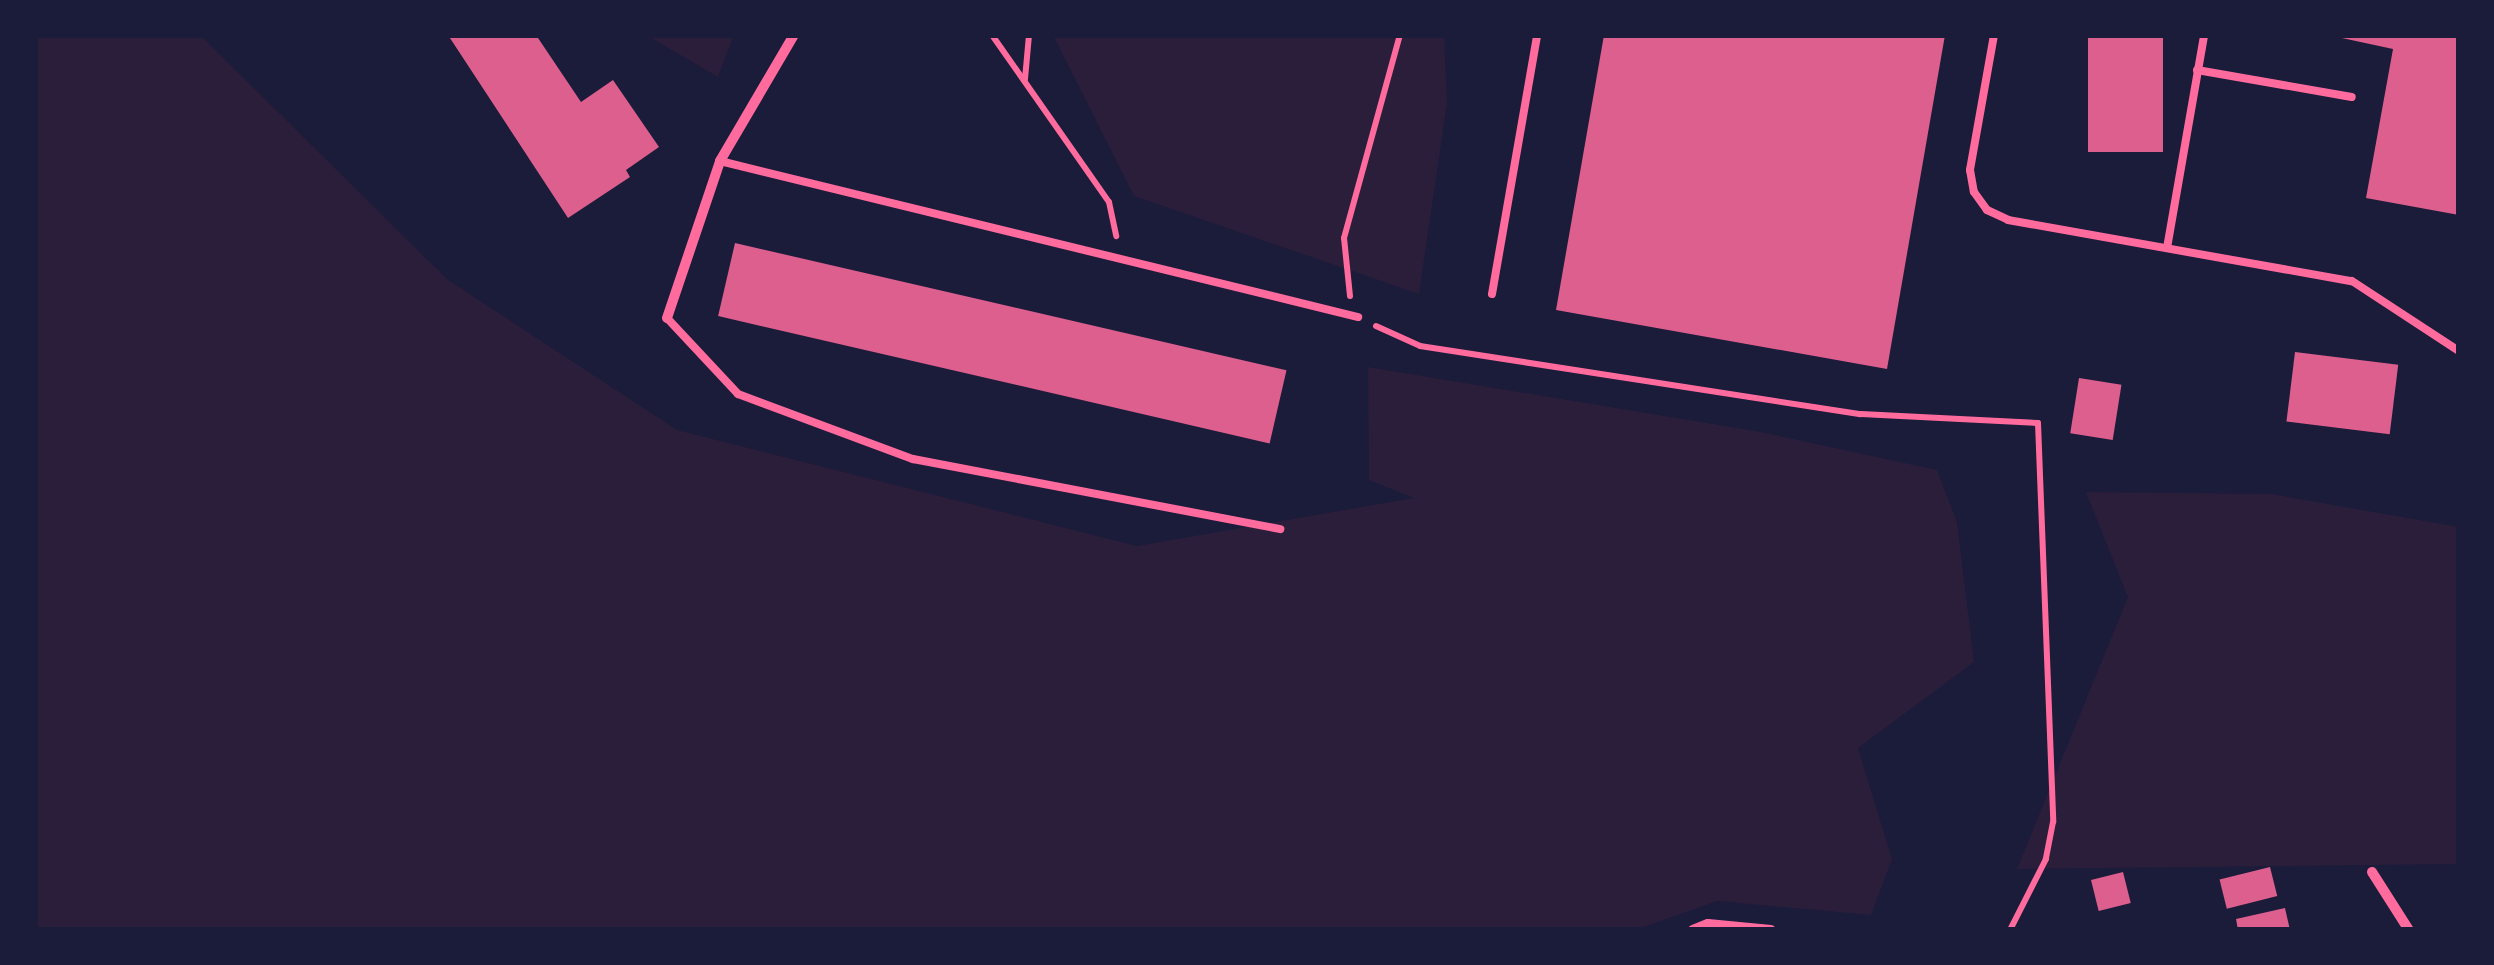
<!DOCTYPE html>
<html>
<head>
<meta charset="utf-8">
<style>
	body { margin:0 }
	#map { position:relative; width:2494px; height:965px; overflow:hidden; background:#1b1b3a; font-family:Inter,sans-serif }
	div>[style] { position:absolute }
	[style*='--x'] { left:calc(var(--x)*1px); top:calc(var(--y)*1px); width:calc(var(--w)*1px); rotate:calc(var(--a)*1deg) }
	.green>* { inset:0; background:#2a1e3b }
	.building>* { inset:0; background:#dd5f8e; transform-origin:0 0 }
	.path>* { height:6px; margin:-3px; padding:0 3px; transform-origin:3px; border-radius:3px; background:#ff6b9d }
	.service>* { height:8px; margin:-4px; padding:0 4px; transform-origin:4px; border-radius:4px; background:#ff6b9d }
	.minor>* { height:10px; margin:-5px; padding:0 5px; transform-origin:5px; border-radius:5px; background:#ff6b9d }
	span { translate:-50% -50%; white-space:nowrap; text-align:center; line-height:1.15; -webkit-text-stroke:10px #1b1b3a; paint-order:stroke }
	.frame { position:absolute; inset:0; border:38px solid #1b1b3a; pointer-events:none }
</style>
</head>
<body>
<div id="map">
	<div class="green">
		<i style="clip-path:polygon(35px 35px,200px 35px,448px 280px,677px 430px,1137px 546px,1414px 498px,1369px 480px,1368px 367px,1761px 432px,1937px 470px,1957px 522px,1974px 662px,1858px 748px,1892px 859px,1871px 915px,1717px 901px,1635px 930px,35px 930px)"></i>
		<i style="clip-path:polygon(646px 35px,734px 35px,718px 77px)"></i>
		<i style="clip-path:polygon(1053px 35px,1444px 35px,1447px 103px,1419px 294px,1134px 196px)"></i>
		<i style="clip-path:polygon(2086px 492px,2271px 494px,2459px 527px,2459px 864px,2017px 869px,2128px 597px)"></i>
	</div>
	<div class="building">
		<i style="clip-path:polygon(448px 35px,536px 35px,581px 102px,613px 80px,659px 147px,626px 170px,630px 177px,568px 218px)"></i>
		<i style="clip-path:polygon(1604px 35px,1945px 35px,1887px 369px,1556px 310px)"></i>
		<i style="left:2088px;top:35px;width:75px;height:117px"></i>
		<i style="clip-path:polygon(2328px 35px,2459px 35px,2459px 215px,2366px 198px,2393px 49px)"></i>
		<i style="left:735px;top:243px;width:566px;height:75px;rotate:13deg"></i>
		<i style="left:2295px;top:352px;width:104px;height:70px;rotate:7deg"></i>
		<i style="left:2079px;top:378px;width:43px;height:56px;rotate:9deg"></i>
		<i style="left:2270px;top:867px;width:30px;height:52px;rotate:76deg"></i>
		<i style="left:2123px;top:872px;width:32px;height:33px;rotate:76deg"></i>
		<i style="clip-path:polygon(2285px 908px,2290px 930px,2238px 930px,2236px 919px)"></i>
	</div>
	<div class="path">
		<i style="--x:992;--y:35;--w:204;--a:55"></i>
		<i style="--x:1109;--y:202;--w:35;--a:78"></i>
		<i style="--x:1025;--y:79;--w:44;--a:-84.8"></i>
		<i style="--x:1350;--y:296;--w:58;--a:-95.9"></i>
		<i style="--x:1344;--y:238;--w:211;--a:-74.6"></i>
		<i style="--x:1376;--y:326;--w:48;--a:24.4"></i>
		<i style="--x:1420;--y:346;--w:446;--a:8.8"></i>
		<i style="--x:1861;--y:414;--w:177;--a:2.9"></i>
		<i style="--x:2038;--y:423;--w:399;--a:87.8"></i>
		<i style="--x:2053;--y:822;--w:38;--a:101"></i>
		<i style="--x:2046;--y:859;--w:80;--a:116.9"></i>
	</div>
	<div class="service">
		<i style="--x:1994;--y:35;--w:137;--a:100.1"></i>
		<i style="--x:1970;--y:170;--w:22;--a:80"></i>
		<i style="--x:1974;--y:192;--w:22;--a:54"></i>
		<i style="--x:1987;--y:210;--w:23;--a:25"></i>
		<i style="--x:2008;--y:220;--w:349;--a:10.1"></i>
		<i style="--x:2352;--y:281;--w:128;--a:33.2"></i>
		<i style="--x:2197;--y:70;--w:157;--a:9.9"></i>
		<i style="--x:720;--y:161;--w:657;--a:13.74"></i>
		<i style="--x:2167;--y:248;--w:216;--a:-80.1"></i>
		<i style="--x:1492;--y:294;--w:263;--a:-80.1"></i>
		<i style="--x:667;--y:318;--w:104;--a:46.9"></i>
		<i style="--x:738;--y:394;--w:187;--a:20.4"></i>
		<i style="--x:913;--y:459;--w:374;--a:10.8"></i>
	</div>
	<div class="minor">
		<i style="--x:667;--y:318;--w:166;--a:-71.3"></i>
		<i style="--x:720;--y:161;--w:146;--a:-59.6"></i>
		<i style="--x:2372;--y:872;--w:69;--a:57.5"></i>
		<i style="--x:1693;--y:930;--w:16;--a:-22"></i>
		<i style="--x:1708;--y:924;--w:63;--a:5.4"></i>
	</div>
	<div class="frame"></div>
</div>
</body>
</html>
